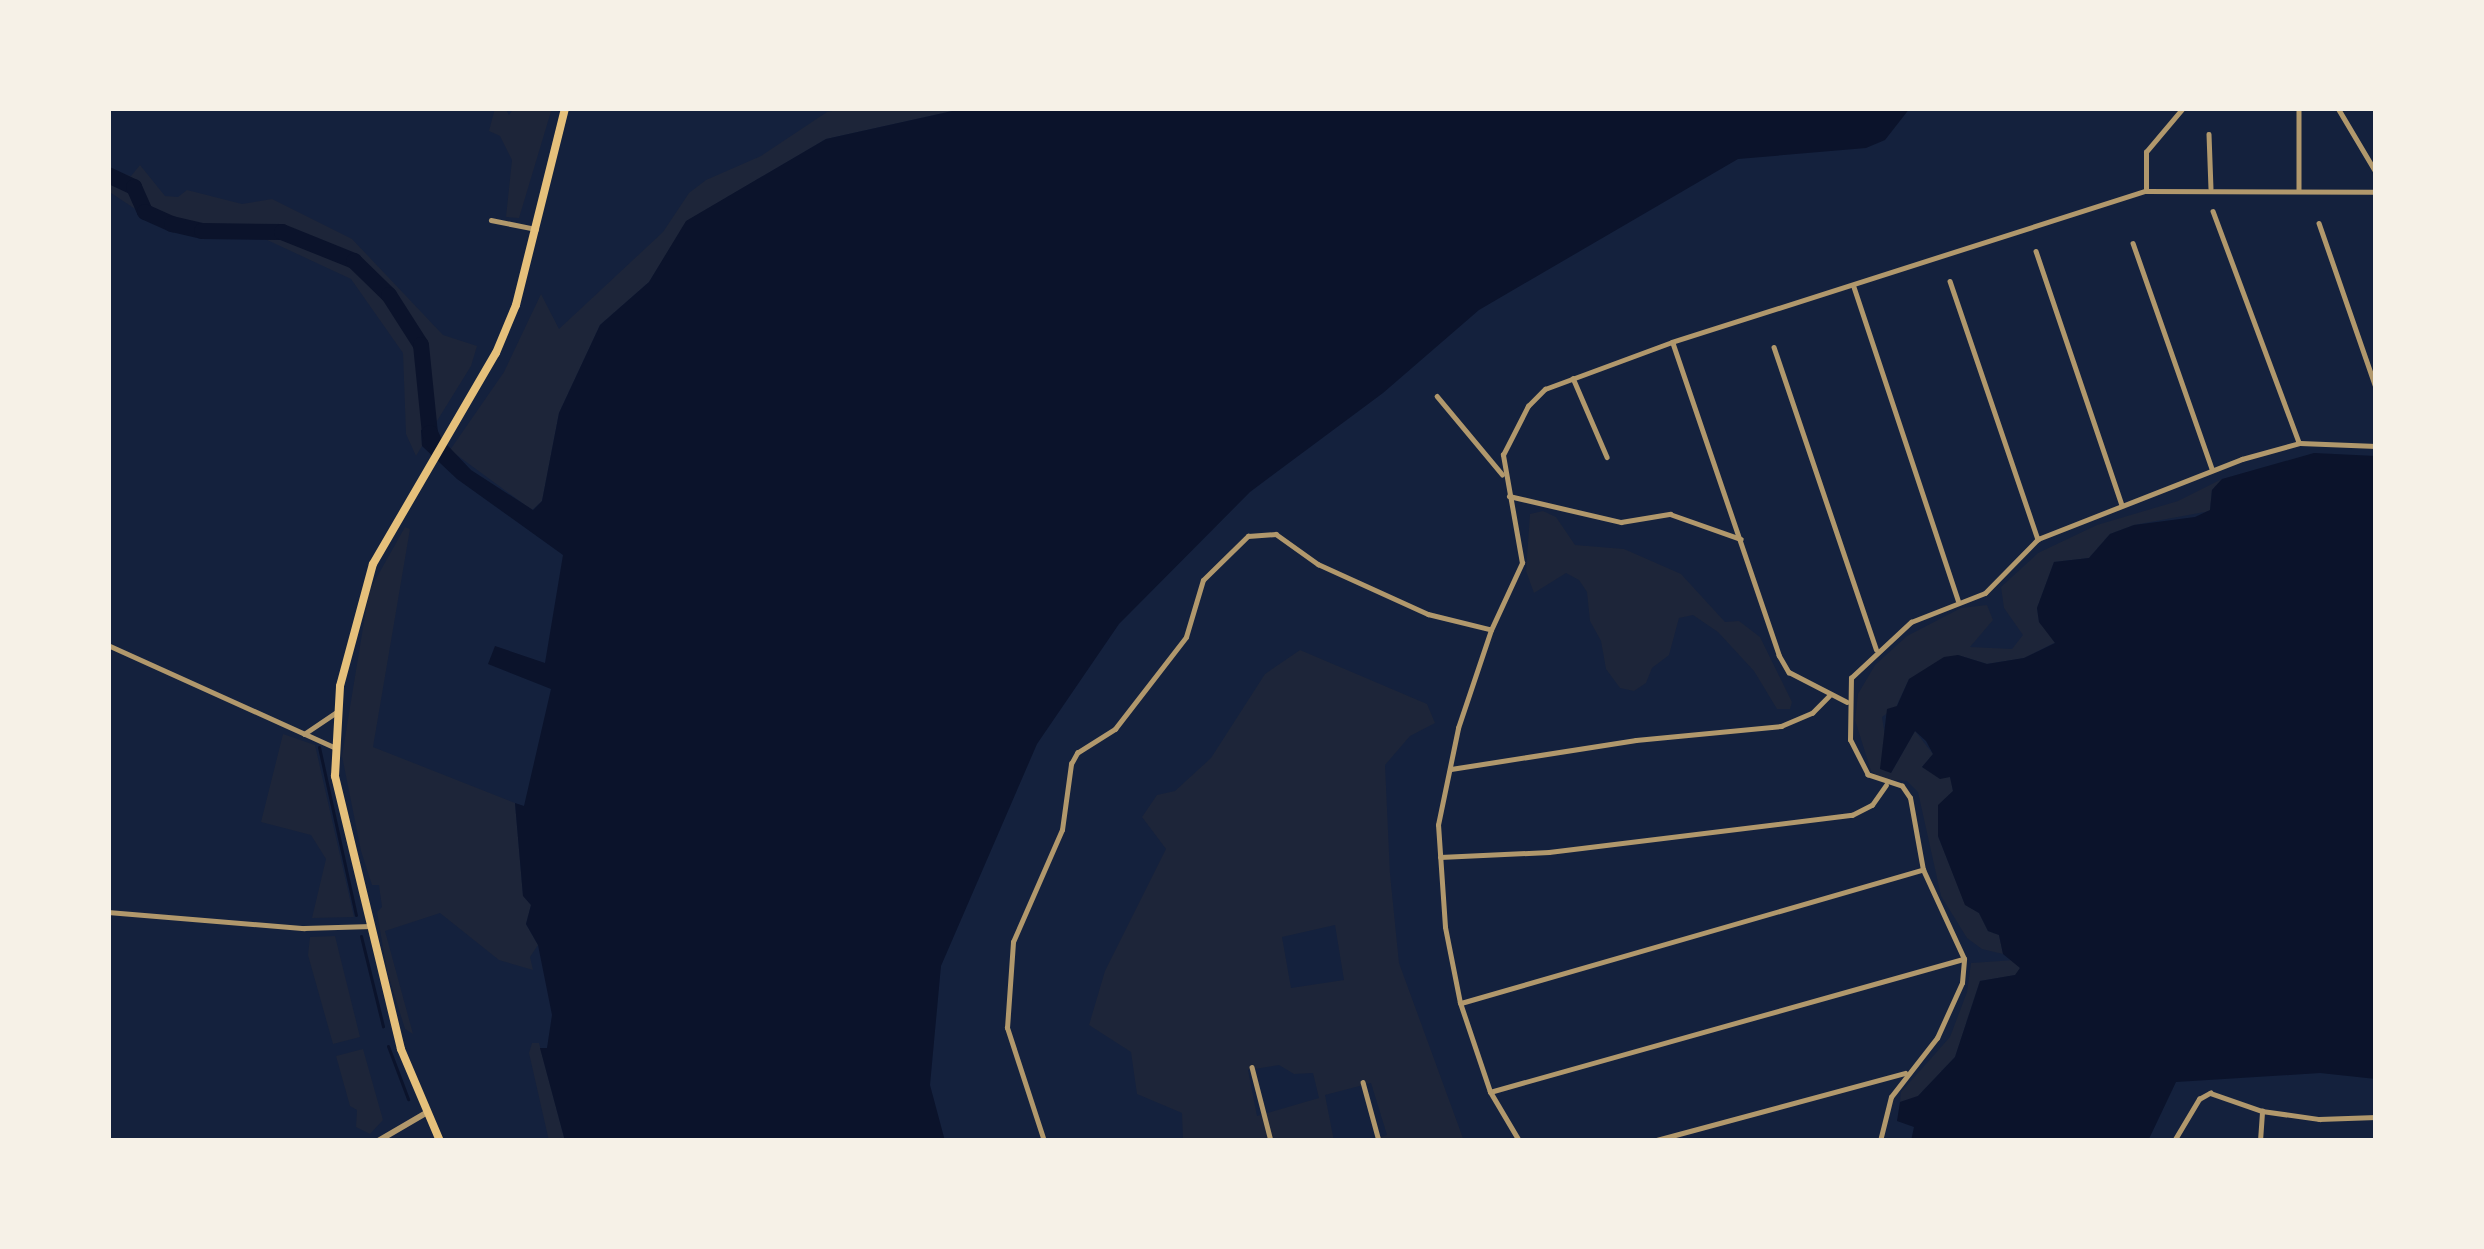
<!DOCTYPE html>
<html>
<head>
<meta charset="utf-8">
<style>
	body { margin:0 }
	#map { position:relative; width:2484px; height:1249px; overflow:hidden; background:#14213d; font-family:Raleway,sans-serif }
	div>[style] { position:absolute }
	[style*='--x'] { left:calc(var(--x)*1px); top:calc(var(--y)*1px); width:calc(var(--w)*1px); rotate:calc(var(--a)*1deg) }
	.green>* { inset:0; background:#1d2539 }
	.water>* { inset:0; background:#0b132b }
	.stream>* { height:3px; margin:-1.5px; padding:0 1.5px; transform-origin:1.5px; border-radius:1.5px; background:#0b132b }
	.river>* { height:16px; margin:-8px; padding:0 8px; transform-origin:8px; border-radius:8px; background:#0b132b }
	.minor>* { height:4.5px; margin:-2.25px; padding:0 2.25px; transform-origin:2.25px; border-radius:2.25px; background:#b1986c }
	.tertiary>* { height:6px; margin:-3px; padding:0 3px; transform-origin:3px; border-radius:3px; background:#b1986c }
	.primary>* { height:8px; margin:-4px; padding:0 4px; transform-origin:4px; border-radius:4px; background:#e5c07b }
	span { translate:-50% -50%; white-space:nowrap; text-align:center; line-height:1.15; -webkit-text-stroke:10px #f6f1e7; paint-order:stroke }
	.frame { position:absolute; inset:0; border:111px solid #f6f1e7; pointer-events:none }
</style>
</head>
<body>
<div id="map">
	<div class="green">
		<i style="clip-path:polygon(495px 108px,505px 108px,509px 115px,514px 108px,552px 108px,519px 218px,506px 217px,512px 160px,500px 136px,489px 131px)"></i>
		<i style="clip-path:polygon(849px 108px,966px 108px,826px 139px,687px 221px,649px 282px,600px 325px,559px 413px,542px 501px,532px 510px,450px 450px,504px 372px,541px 294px,559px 329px,663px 232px,689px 193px,706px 180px,761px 156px,827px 112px)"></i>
		<i style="clip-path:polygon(140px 165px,165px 196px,178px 197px,187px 190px,242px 204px,272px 199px,352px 239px,443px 335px,477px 346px,471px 366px,432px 429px,421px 430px,422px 446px,416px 456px,406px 434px,403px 353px,351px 279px,265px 239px,170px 232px,108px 191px,108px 169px,131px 176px)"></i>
		<i style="clip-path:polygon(2222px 479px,2212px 490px,2210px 511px,2134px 525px,2110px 534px,2089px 558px,2054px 562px,2037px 608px,2039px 622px,2056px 642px,2024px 658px,1987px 664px,1958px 655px,1909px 679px,1896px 707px,1882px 717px,1891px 773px,1915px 731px,1933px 754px,1922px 767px,1950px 776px,1953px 791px,1939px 805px,1938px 836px,1965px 904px,1979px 913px,1988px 931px,1999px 935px,2003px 954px,1982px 949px,1967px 938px,1941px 896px,1918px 792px,1907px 781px,1882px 779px,1871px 771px,1855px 720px,1858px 694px,1875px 665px,1907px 636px,1961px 608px,1987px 605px,1993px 620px,1970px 647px,2012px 649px,2023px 635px,2004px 608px,2001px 587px,2038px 553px,2097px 525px,2178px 501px)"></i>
		<i style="clip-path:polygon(1543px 511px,1556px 517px,1575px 545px,1624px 549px,1681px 574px,1725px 622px,1739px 621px,1760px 637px,1792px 702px,1790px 709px,1777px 709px,1754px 671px,1718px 632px,1693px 615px,1679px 618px,1669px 655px,1652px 668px,1646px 683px,1634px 691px,1620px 688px,1606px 669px,1601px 641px,1590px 621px,1587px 592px,1579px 580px,1566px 573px,1534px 593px,1526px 571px,1530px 514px)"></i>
		<i style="clip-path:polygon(405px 527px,410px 529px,373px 747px,515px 803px,523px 895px,531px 905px,526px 924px,538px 945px,530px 957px,533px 970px,499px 960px,440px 913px,385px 931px,413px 1034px,405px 1029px,387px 971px,377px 912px,382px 907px,379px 885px,372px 885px,361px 851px,342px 756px,369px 591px)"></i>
		<i style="clip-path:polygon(evenodd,1300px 650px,1427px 704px,1435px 723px,1410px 736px,1385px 765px,1390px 874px,1399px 963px,1464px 1141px,1368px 1141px,1387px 1135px,1371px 1083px,1325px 1095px,1334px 1141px,1183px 1141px,1182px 1113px,1137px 1094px,1131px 1052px,1089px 1025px,1105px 971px,1166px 849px,1142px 817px,1157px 795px,1175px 791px,1211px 758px,1265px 674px,1300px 650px,1335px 925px,1344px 980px,1291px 988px,1282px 937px,1335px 925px,1300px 650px,1279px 1065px,1294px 1074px,1313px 1073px,1319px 1098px,1257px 1116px,1248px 1070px,1279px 1065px)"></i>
		<i style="clip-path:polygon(283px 734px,315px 745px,354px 917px,312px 918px,326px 859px,311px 835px,261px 822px)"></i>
		<i style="clip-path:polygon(335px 936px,360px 1037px,333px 1044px,308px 955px,310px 937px)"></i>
		<i style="clip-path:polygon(2015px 960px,2020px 968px,2016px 975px,1980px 981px,1955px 1057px,1918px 1096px,1900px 1102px,1901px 1092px,1950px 1037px,1967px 992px,1971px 963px)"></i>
		<i style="clip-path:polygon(532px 1043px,539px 1043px,565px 1141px,549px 1141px,529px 1053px)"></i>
		<i style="clip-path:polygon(363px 1049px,383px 1120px,370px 1134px,356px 1127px,357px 1110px,350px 1106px,336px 1056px)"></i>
	</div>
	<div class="water">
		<i style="clip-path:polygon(966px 108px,1910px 108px,1885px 140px,1866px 148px,1738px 159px,1479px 310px,1383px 393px,1250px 492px,1119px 624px,1037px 744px,941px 966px,930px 1085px,945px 1141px,565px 1141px,540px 1048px,547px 1048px,552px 1015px,538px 945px,526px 924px,531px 905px,523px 896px,515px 803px,524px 806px,551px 689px,488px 664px,495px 646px,545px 663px,563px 555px,457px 479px,422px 446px,421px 430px,432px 429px,471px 470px,533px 510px,542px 501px,559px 413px,600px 325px,649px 282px,686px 221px,826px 139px)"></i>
		<i style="clip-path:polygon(2314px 453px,2376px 456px,2376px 1079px,2320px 1073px,2176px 1082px,2148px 1141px,1911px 1141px,1914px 1127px,1897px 1121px,1900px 1102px,1918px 1096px,1955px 1057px,1980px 981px,2015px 975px,2020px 968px,2003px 954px,1999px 935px,1988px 931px,1979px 913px,1965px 905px,1938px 836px,1938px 805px,1953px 791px,1950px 777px,1940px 779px,1922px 767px,1933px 754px,1926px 741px,1915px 731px,1891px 773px,1880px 769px,1887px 709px,1897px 706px,1909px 679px,1944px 657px,1958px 655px,1987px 664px,2024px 658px,2055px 643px,2039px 622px,2037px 608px,2054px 562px,2089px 558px,2110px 534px,2134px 525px,2195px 517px,2210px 510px,2212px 490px,2222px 479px)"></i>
	</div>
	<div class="stream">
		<i style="--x:319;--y:747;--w:172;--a:77.6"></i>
		<i style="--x:361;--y:936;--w:93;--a:76.3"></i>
		<i style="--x:388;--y:1046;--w:57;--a:69.3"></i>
	</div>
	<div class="river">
		<i style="--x:108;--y:175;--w:29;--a:25"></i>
		<i style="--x:134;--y:187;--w:27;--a:66"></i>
		<i style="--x:145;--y:212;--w:30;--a:24"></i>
		<i style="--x:172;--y:224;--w:31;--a:13"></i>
		<i style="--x:202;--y:231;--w:80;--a:0.7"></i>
		<i style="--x:282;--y:232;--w:78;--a:21.9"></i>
		<i style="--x:354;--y:261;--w:49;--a:44.2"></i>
		<i style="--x:389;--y:295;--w:59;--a:57.4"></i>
		<i style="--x:421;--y:345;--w:88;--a:84.2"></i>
		<i style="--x:430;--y:433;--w:19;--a:65"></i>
	</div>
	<div class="minor">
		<i style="--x:2338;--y:108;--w:74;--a:59.3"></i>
		<i style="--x:2299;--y:110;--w:80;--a:90"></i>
		<i style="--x:2209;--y:134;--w:54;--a:87.9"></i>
		<i style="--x:2146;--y:190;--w:38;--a:-90"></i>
		<i style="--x:2146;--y:152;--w:57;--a:-49.9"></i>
		<i style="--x:2213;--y:211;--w:246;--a:69.6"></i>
		<i style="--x:491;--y:220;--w:46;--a:11.3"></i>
		<i style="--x:2319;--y:223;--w:175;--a:70.9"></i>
		<i style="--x:2133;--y:243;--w:239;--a:70.7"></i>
		<i style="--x:2036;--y:251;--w:268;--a:71.3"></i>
		<i style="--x:1950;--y:281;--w:273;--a:71.2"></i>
		<i style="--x:1854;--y:287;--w:330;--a:71.6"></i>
		<i style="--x:1673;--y:343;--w:330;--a:71.2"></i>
		<i style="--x:1779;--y:655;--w:20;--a:60"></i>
		<i style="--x:1789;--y:672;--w:65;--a:27.3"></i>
		<i style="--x:1774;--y:347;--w:319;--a:71.3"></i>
		<i style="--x:1573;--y:378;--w:86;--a:66.7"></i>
		<i style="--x:1437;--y:396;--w:102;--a:50.2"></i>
		<i style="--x:1509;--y:496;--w:115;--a:13.1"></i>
		<i style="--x:1621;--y:522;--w:50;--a:-9.3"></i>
		<i style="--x:1670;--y:514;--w:75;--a:19.4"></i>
		<i style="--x:108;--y:645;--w:248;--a:24.3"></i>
		<i style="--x:304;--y:734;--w:40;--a:-34"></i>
		<i style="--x:1451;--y:769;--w:187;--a:-8.9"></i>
		<i style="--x:1636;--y:740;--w:146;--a:-5.5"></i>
		<i style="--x:1781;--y:726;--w:34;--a:-23"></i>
		<i style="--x:1812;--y:713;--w:24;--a:-45"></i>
		<i style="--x:1440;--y:857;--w:109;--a:-2.6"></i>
		<i style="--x:1549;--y:852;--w:305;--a:-7"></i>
		<i style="--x:1852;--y:815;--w:22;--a:-27"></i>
		<i style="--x:1872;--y:805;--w:24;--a:-55"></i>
		<i style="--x:108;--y:912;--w:197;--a:4.7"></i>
		<i style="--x:304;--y:928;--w:67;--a:-1.7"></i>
		<i style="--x:1461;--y:1003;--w:481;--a:-16.1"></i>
		<i style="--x:1252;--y:1067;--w:76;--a:75.6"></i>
		<i style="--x:1363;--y:1082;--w:61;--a:74.8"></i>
		<i style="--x:1490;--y:1092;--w:492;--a:-15.7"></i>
		<i style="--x:1044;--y:1141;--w:119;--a:-108.1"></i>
		<i style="--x:1007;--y:1028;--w:86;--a:-86"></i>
		<i style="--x:1013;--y:942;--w:122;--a:-66.4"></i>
		<i style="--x:1062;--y:830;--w:67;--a:-82.2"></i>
		<i style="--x:1071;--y:764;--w:13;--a:-61"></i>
		<i style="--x:1077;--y:753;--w:45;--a:-32.3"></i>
		<i style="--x:1115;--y:729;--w:116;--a:-52.3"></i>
		<i style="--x:1186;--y:637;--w:59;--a:-73.4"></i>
		<i style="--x:1203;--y:580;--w:63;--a:-44.4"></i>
		<i style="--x:1248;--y:536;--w:28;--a:-4"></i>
		<i style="--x:1276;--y:534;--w:52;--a:35.5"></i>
		<i style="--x:1318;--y:564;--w:121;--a:24.4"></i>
		<i style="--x:1428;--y:614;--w:63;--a:13.8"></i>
		<i style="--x:1519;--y:1141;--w:57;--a:-120.6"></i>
		<i style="--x:1490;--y:1092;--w:94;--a:-108.6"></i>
		<i style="--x:1460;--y:1003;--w:77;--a:-101.2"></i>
		<i style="--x:1445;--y:927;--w:102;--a:-93.9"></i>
		<i style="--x:1438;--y:825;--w:99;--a:-78.3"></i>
		<i style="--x:1458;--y:728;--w:103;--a:-71.4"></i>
		<i style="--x:1491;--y:630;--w:74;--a:-65.2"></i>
		<i style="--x:1522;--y:563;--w:110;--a:-100"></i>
		<i style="--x:1503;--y:455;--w:55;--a:-63"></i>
		<i style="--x:1528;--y:406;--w:24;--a:-45"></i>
		<i style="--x:1545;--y:389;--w:135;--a:-20.3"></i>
		<i style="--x:1672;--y:342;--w:497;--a:-17.7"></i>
		<i style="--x:2146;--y:191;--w:230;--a:0.2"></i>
		<i style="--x:1653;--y:1141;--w:261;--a:-15.1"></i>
		<i style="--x:1880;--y:1141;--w:45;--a:-76"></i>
		<i style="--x:1891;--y:1097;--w:75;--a:-52.1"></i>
		<i style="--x:1937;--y:1038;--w:60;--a:-65.6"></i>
		<i style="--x:1962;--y:983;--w:24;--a:-85"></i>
		<i style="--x:1964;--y:959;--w:98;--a:-114.7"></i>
		<i style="--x:1923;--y:870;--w:73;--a:-100.2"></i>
		<i style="--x:1910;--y:798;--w:14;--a:-124"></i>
		<i style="--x:1902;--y:786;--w:36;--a:-162"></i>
		<i style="--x:1868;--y:775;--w:39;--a:-117"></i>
		<i style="--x:1850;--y:740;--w:62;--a:-89.1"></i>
		<i style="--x:1851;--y:678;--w:82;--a:-43"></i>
		<i style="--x:1911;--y:622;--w:79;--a:-21.4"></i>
		<i style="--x:1985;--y:593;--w:76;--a:-45.5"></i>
		<i style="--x:2038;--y:539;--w:219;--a:-21.4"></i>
		<i style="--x:2242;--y:459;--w:60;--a:-15.4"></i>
		<i style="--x:2300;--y:443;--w:76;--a:2.3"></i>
		<i style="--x:2174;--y:1141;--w:49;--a:-59.2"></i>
		<i style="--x:2199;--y:1099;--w:13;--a:-29"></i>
		<i style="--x:2210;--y:1093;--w:55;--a:19.1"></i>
		<i style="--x:2262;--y:1111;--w:58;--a:8"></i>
		<i style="--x:2319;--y:1119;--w:57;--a:-2"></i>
		<i style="--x:2260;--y:1141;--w:30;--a:-86"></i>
	</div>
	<div class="tertiary">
		<i style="--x:378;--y:1141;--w:56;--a:-30.3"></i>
	</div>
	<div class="primary">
		<i style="--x:440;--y:1141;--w:100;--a:-113"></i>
		<i style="--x:401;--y:1049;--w:281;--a:-103.6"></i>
		<i style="--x:335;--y:776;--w:90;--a:-86.8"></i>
		<i style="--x:340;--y:686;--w:126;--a:-74.9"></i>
		<i style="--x:373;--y:564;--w:244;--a:-59.8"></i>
		<i style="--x:496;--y:353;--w:52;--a:-67.4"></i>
		<i style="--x:516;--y:305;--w:203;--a:-76"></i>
	</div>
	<div class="frame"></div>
</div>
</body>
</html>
